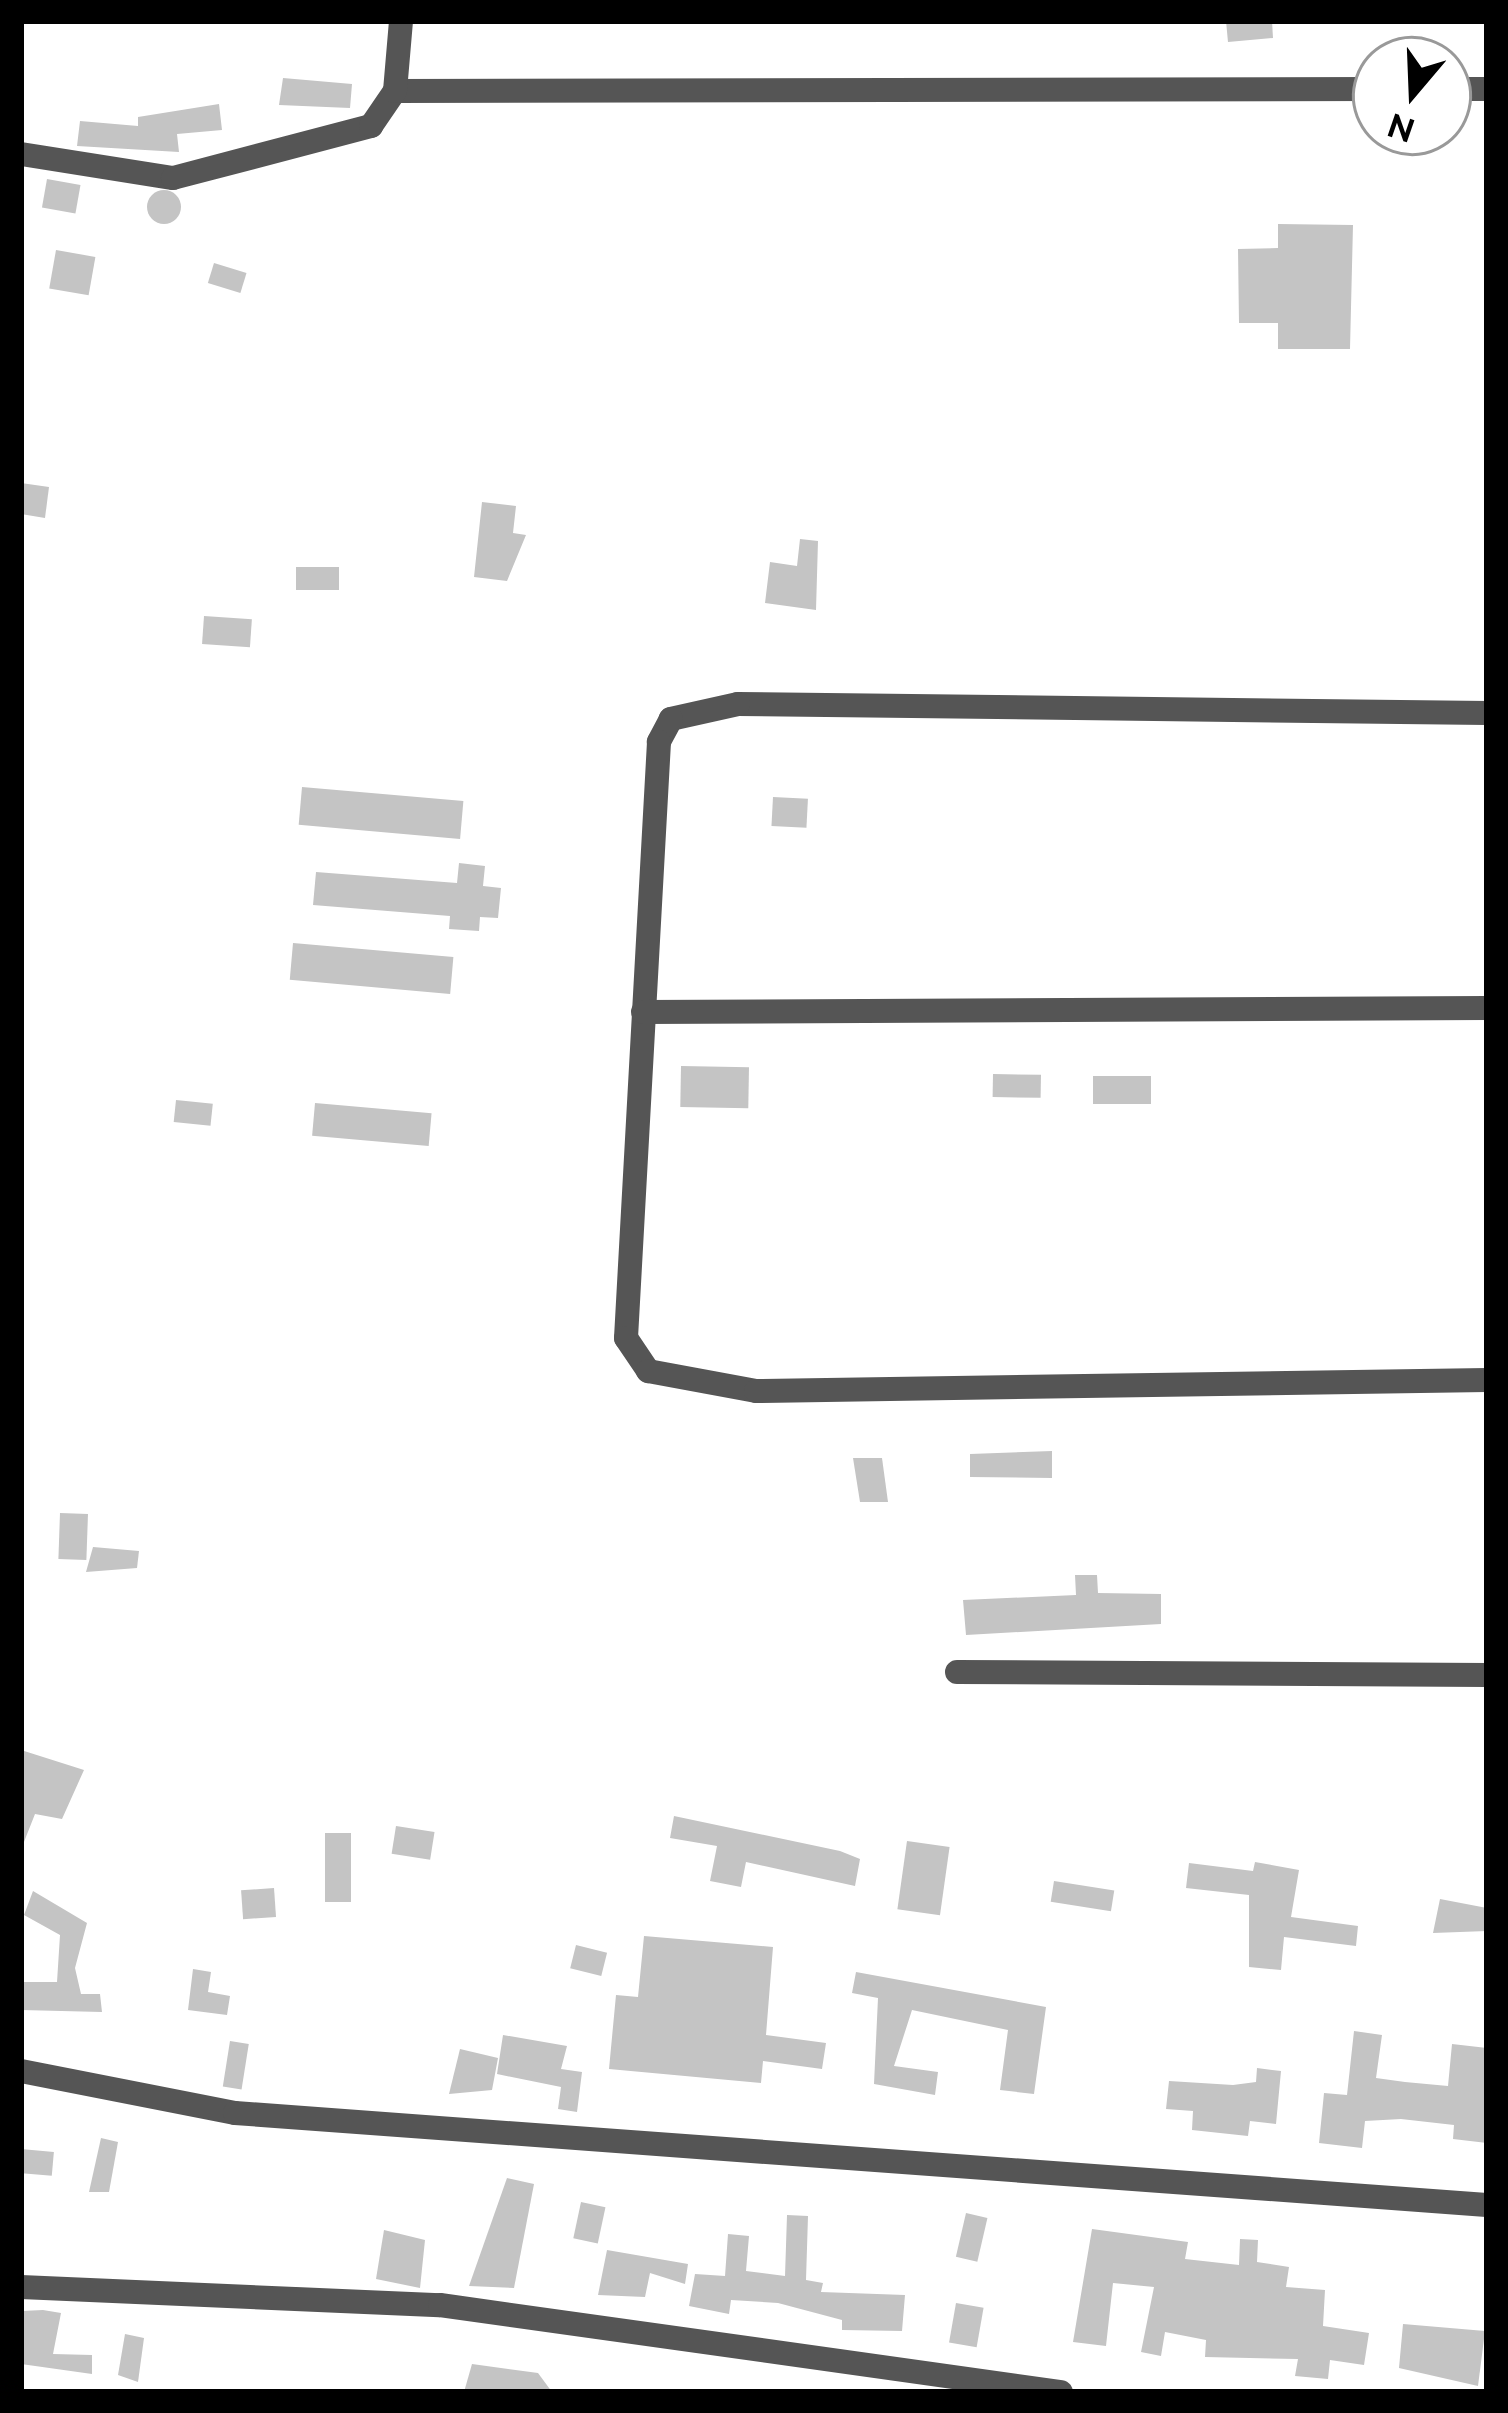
<!DOCTYPE html>
<html>
<head>
<meta charset="utf-8">
<style>
	body { margin:0 }
	#map { position:relative; width:1508px; height:2413px; overflow:hidden; background:#fff; font-family:Raleway,sans-serif }
	div>[style] { position:absolute }
	[style*='--x'] { left:calc(var(--x)*1px); top:calc(var(--y)*1px); width:calc(var(--w)*1px); rotate:calc(var(--a)*1deg) }
	.building>* { inset:0; background:#c4c4c4; transform-origin:0 0 }
	.round { border-radius:50% }
	.minor>* { height:24px; margin:-12px; padding:0 12px; transform-origin:12px; border-radius:12px; background:#555 }
	span { translate:-50% -50%; white-space:nowrap; text-align:center; line-height:1.15; -webkit-text-stroke:10px #fff; paint-order:stroke }
	.frame { position:absolute; inset:0; border:24px solid #000; pointer-events:none }
	.north { position:absolute; left:1352px; top:36px; width:120px; height:120px; box-sizing:border-box; background:#fff; border:3px solid #999; border-radius:50%; rotate:199deg; font-size:33px; font-weight:700; line-height:48px; text-align:center; color:#000 }
	.north::after { content:''; display:block; margin:auto; width:42px; height:54px; background:#000; clip-path:polygon(50% 0,100% 100%,50% 72%,0 100%) }
</style>
</head>
<body>
<div id="map">
	<div class="building">
		<i style="clip-path:polygon(1226px 21px,1272px 21px,1273px 38px,1228px 42px)"></i>
		<i style="clip-path:polygon(283px 78px,352px 84px,350px 108px,279px 105px)"></i>
		<i style="clip-path:polygon(219px 104px,222px 130px,177px 134px,179px 152px,77px 146px,80px 121px,138px 126px,138px 117px)"></i>
		<i style="left:47px;top:179px;width:34px;height:29px;rotate:10deg"></i>
		<i class="round" style="left:147px;top:190px;width:34px;height:34px"></i>
		<i style="clip-path:polygon(1278px 224px,1353px 225px,1350px 349px,1278px 349px,1278px 323px,1239px 323px,1238px 249px,1278px 248px)"></i>
		<i style="left:56px;top:250px;width:40px;height:39px;rotate:10deg"></i>
		<i style="left:214px;top:263px;width:34px;height:21px;rotate:17deg"></i>
		<i style="clip-path:polygon(21px 483px,49px 487px,45px 518px,21px 514px)"></i>
		<i style="clip-path:polygon(482px 502px,516px 506px,513px 533px,526px 535px,507px 581px,474px 577px)"></i>
		<i style="clip-path:polygon(800px 539px,818px 541px,816px 610px,765px 603px,770px 562px,797px 566px)"></i>
		<i style="left:296px;top:567px;width:43px;height:23px"></i>
		<i style="left:204px;top:616px;width:48px;height:28px;rotate:4deg"></i>
		<i style="left:302px;top:787px;width:162px;height:38px;rotate:5deg"></i>
		<i style="left:773px;top:797px;width:35px;height:29px;rotate:3deg"></i>
		<i style="clip-path:polygon(459px 863px,485px 866px,483px 886px,501px 888px,498px 918px,480px 917px,479px 931px,449px 929px,450px 916px,313px 905px,316px 872px,457px 883px)"></i>
		<i style="left:293px;top:943px;width:161px;height:37px;rotate:5deg"></i>
		<i style="left:681px;top:1066px;width:68px;height:41px;rotate:1deg"></i>
		<i style="left:993px;top:1074px;width:48px;height:23px;rotate:1deg"></i>
		<i style="left:1093px;top:1076px;width:58px;height:28px"></i>
		<i style="left:176px;top:1100px;width:37px;height:22px;rotate:6deg"></i>
		<i style="left:315px;top:1103px;width:117px;height:33px;rotate:5deg"></i>
		<i style="clip-path:polygon(1052px 1451px,1052px 1478px,970px 1477px,970px 1454px)"></i>
		<i style="clip-path:polygon(853px 1458px,882px 1458px,888px 1502px,860px 1502px)"></i>
		<i style="left:60px;top:1513px;width:28px;height:46px;rotate:2deg"></i>
		<i style="clip-path:polygon(93px 1547px,139px 1551px,137px 1568px,86px 1572px)"></i>
		<i style="clip-path:polygon(1075px 1575px,1097px 1575px,1098px 1593px,1161px 1594px,1161px 1624px,966px 1635px,963px 1600px,1076px 1595px)"></i>
		<i style="clip-path:polygon(21px 1750px,84px 1770px,62px 1819px,35px 1814px,22px 1847px)"></i>
		<i style="clip-path:polygon(674px 1816px,840px 1851px,860px 1859px,855px 1886px,746px 1862px,741px 1887px,710px 1881px,717px 1846px,670px 1838px)"></i>
		<i style="left:396px;top:1826px;width:39px;height:28px;rotate:9deg"></i>
		<i style="left:325px;top:1833px;width:26px;height:69px"></i>
		<i style="left:907px;top:1841px;width:43px;height:69px;rotate:8deg"></i>
		<i style="clip-path:polygon(1255px 1862px,1299px 1870px,1291px 1917px,1358px 1926px,1356px 1946px,1284px 1937px,1281px 1970px,1249px 1967px,1249px 1895px,1186px 1888px,1189px 1863px,1253px 1871px)"></i>
		<i style="left:1054px;top:1881px;width:61px;height:21px;rotate:9deg"></i>
		<i style="left:274px;top:1888px;width:29px;height:33px;rotate:86deg"></i>
		<i style="clip-path:polygon(33px 1891px,87px 1923px,75px 1968px,81px 1994px,100px 1994px,102px 2012px,21px 2010px,21px 1982px,57px 1982px,60px 1935px,24px 1915px)"></i>
		<i style="clip-path:polygon(1440px 1899px,1487px 1908px,1487px 1931px,1433px 1933px)"></i>
		<i style="clip-path:polygon(644px 1936px,773px 1947px,766px 2035px,826px 2043px,822px 2069px,763px 2061px,761px 2083px,609px 2069px,616px 1995px,638px 1997px)"></i>
		<i style="left:576px;top:1945px;width:32px;height:24px;rotate:14deg"></i>
		<i style="clip-path:polygon(193px 1969px,211px 1972px,208px 1992px,230px 1996px,227px 2015px,188px 2010px)"></i>
		<i style="clip-path:polygon(856px 1972px,1046px 2007px,1034px 2094px,1000px 2090px,1008px 2030px,912px 2010px,894px 2066px,938px 2072px,935px 2095px,874px 2084px,878px 1998px,852px 1993px)"></i>
		<i style="clip-path:polygon(1354px 2031px,1382px 2035px,1376px 2078px,1405px 2082px,1448px 2086px,1452px 2044px,1487px 2048px,1487px 2143px,1453px 2139px,1454px 2125px,1401px 2119px,1365px 2121px,1362px 2148px,1319px 2143px,1324px 2093px,1347px 2095px)"></i>
		<i style="clip-path:polygon(503px 2035px,567px 2046px,561px 2069px,582px 2072px,577px 2112px,558px 2109px,561px 2087px,497px 2074px)"></i>
		<i style="left:230px;top:2041px;width:19px;height:46px;rotate:9deg"></i>
		<i style="clip-path:polygon(460px 2049px,498px 2058px,492px 2090px,449px 2094px)"></i>
		<i style="clip-path:polygon(1257px 2068px,1281px 2071px,1276px 2124px,1250px 2121px,1248px 2136px,1192px 2130px,1193px 2111px,1166px 2109px,1169px 2081px,1233px 2085px,1256px 2082px)"></i>
		<i style="clip-path:polygon(101px 2138px,118px 2142px,109px 2192px,89px 2192px)"></i>
		<i style="left:21px;top:2149px;width:33px;height:24px;rotate:5deg"></i>
		<i style="clip-path:polygon(507px 2178px,534px 2184px,514px 2288px,469px 2286px)"></i>
		<i style="left:581px;top:2202px;width:25px;height:37px;rotate:12deg"></i>
		<i style="left:966px;top:2213px;width:22px;height:45px;rotate:13deg"></i>
		<i style="clip-path:polygon(787px 2215px,808px 2216px,806px 2280px,823px 2283px,821px 2292px,905px 2295px,902px 2331px,842px 2330px,842px 2320px,778px 2303px,731px 2300px,729px 2314px,689px 2306px,695px 2274px,725px 2276px,728px 2234px,749px 2236px,746px 2271px,785px 2276px)"></i>
		<i style="clip-path:polygon(1092px 2229px,1188px 2242px,1185px 2259px,1239px 2265px,1240px 2239px,1258px 2240px,1257px 2262px,1289px 2267px,1286px 2287px,1325px 2290px,1323px 2326px,1369px 2333px,1364px 2365px,1330px 2360px,1328px 2379px,1295px 2376px,1298px 2359px,1205px 2357px,1206px 2340px,1165px 2332px,1161px 2356px,1141px 2352px,1154px 2287px,1113px 2283px,1106px 2346px,1073px 2342px)"></i>
		<i style="clip-path:polygon(384px 2230px,425px 2240px,420px 2288px,376px 2279px)"></i>
		<i style="clip-path:polygon(607px 2250px,688px 2264px,685px 2284px,650px 2273px,645px 2297px,598px 2295px)"></i>
		<i style="left:956px;top:2303px;width:28px;height:40px;rotate:10deg"></i>
		<i style="clip-path:polygon(43px 2310px,61px 2313px,53px 2354px,92px 2355px,92px 2374px,21px 2364px,21px 2311px)"></i>
		<i style="clip-path:polygon(1403px 2324px,1485px 2331px,1478px 2386px,1399px 2368px)"></i>
		<i style="clip-path:polygon(125px 2334px,144px 2338px,138px 2382px,118px 2375px)"></i>
		<i style="clip-path:polygon(472px 2364px,538px 2373px,552px 2392px,464px 2392px)"></i>
	</div>
	<div class="minor">
		<i style="--x:1448;--y:89;--w:39;--a:0"></i>
		<i style="--x:395;--y:91;--w:981;--a:-0.12"></i>
		<i style="--x:21;--y:154;--w:154;--a:9"></i>
		<i style="--x:173;--y:178;--w:205;--a:-14.7"></i>
		<i style="--x:371;--y:126;--w:42;--a:-55.6"></i>
		<i style="--x:395;--y:91;--w:70;--a:-85.1"></i>
		<i style="--x:1487;--y:713;--w:749;--a:-179.31"></i>
		<i style="--x:738;--y:704;--w:69;--a:167.4"></i>
		<i style="--x:671;--y:719;--w:26;--a:118"></i>
		<i style="--x:659;--y:742;--w:597;--a:93.17"></i>
		<i style="--x:626;--y:1338;--w:40;--a:56"></i>
		<i style="--x:648;--y:1371;--w:110;--a:10.5"></i>
		<i style="--x:756;--y:1391;--w:731;--a:-0.86"></i>
		<i style="--x:643;--y:1012;--w:844;--a:-0.27"></i>
		<i style="--x:957;--y:1672;--w:530;--a:0.32"></i>
		<i style="--x:21;--y:2071;--w:218;--a:11.1"></i>
		<i style="--x:235;--y:2113;--w:1255;--a:4.2"></i>
		<i style="--x:21;--y:2287;--w:419;--a:2.5"></i>
		<i style="--x:440;--y:2305;--w:627;--a:7.98"></i>
	</div>
	<div class="frame"></div>
	<div class="north">N</div>
</div>
</body>
</html>
